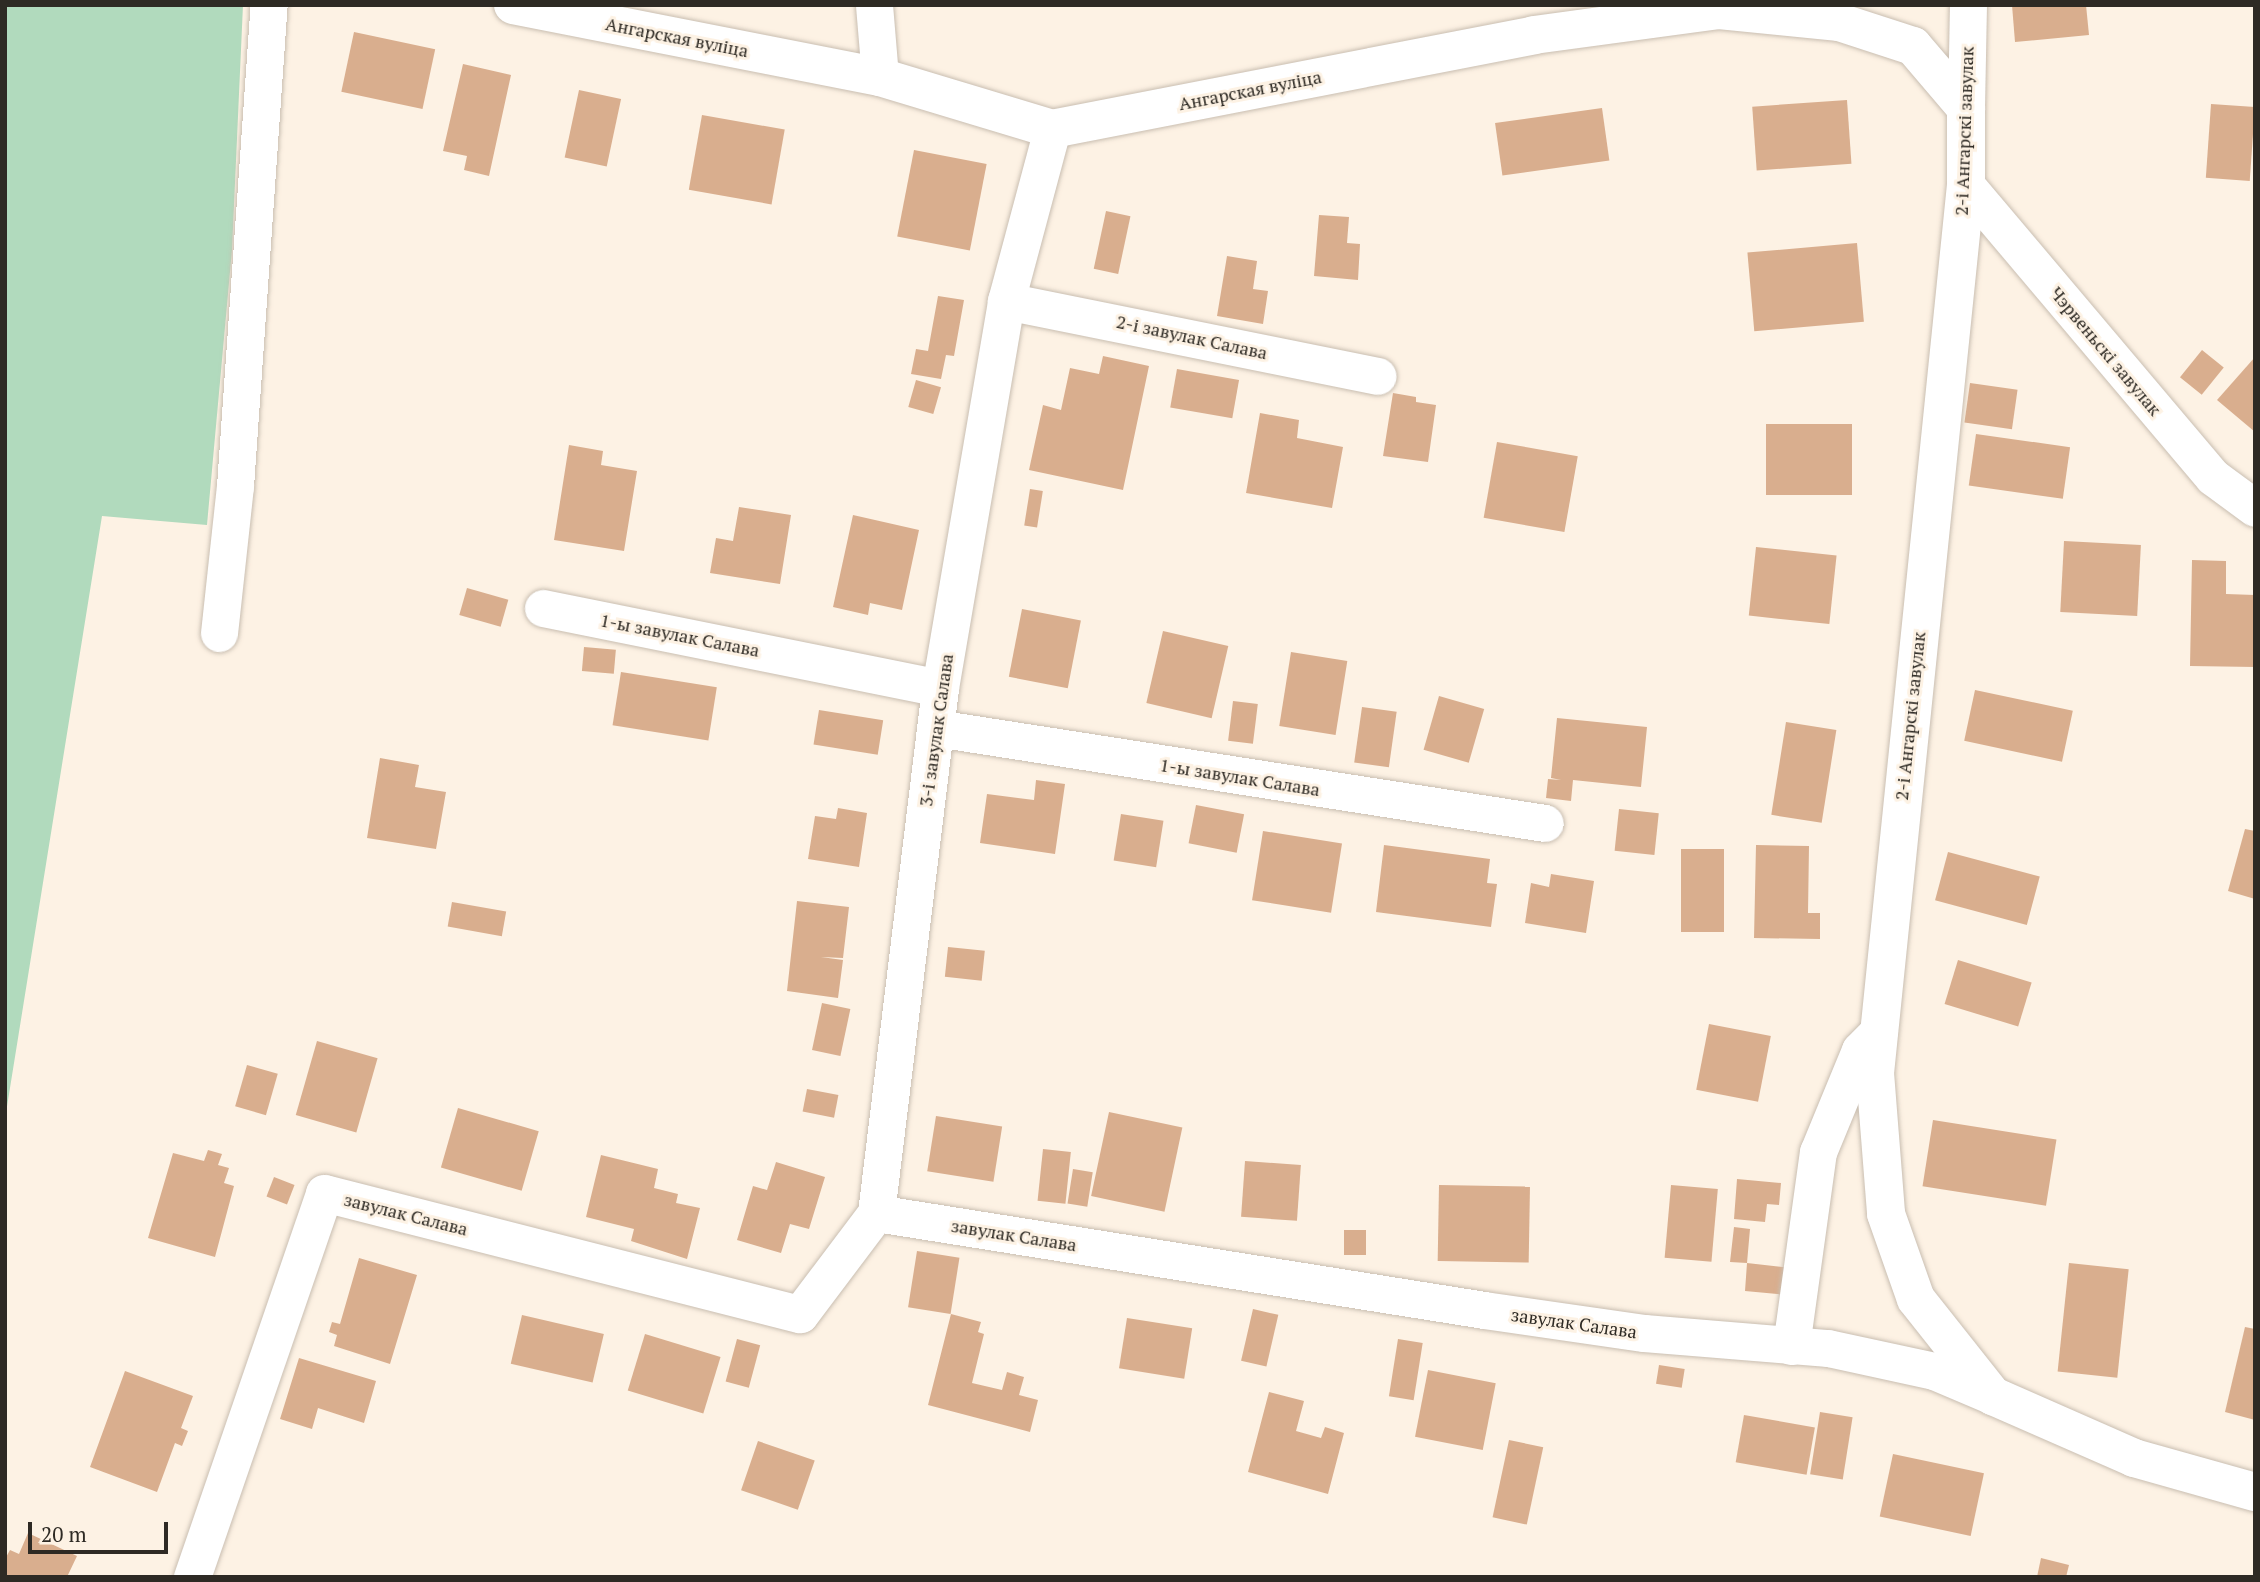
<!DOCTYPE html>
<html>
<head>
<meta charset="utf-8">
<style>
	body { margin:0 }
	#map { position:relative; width:2260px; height:1582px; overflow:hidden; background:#fdf2e4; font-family:"PT Serif",serif }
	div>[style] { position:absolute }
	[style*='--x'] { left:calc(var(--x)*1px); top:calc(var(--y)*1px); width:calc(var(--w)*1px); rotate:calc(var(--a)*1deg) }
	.green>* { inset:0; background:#b1dabd }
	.building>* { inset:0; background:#d9ae8e; transform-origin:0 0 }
	.roads { filter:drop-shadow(0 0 2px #c9beb1) drop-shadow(0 0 2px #c9beb1) }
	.minor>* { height:37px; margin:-18.5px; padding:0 18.5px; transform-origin:18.5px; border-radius:18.5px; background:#fff }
	.tertiary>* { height:38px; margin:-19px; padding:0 19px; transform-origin:19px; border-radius:19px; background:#fff }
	span { translate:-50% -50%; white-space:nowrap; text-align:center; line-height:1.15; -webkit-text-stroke:6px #fdf2e4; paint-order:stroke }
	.street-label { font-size:18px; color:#2e2a24 }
	.frame { position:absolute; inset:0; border:7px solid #2e2a24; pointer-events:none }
	.scale { position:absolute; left:28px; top:1522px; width:140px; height:32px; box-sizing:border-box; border:4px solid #2e2a24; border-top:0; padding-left:9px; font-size:21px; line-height:24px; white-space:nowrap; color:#2e2a24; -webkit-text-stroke:5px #fdf2e4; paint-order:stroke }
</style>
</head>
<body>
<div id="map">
	<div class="green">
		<i style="clip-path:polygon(5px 5px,243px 5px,232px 250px,207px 525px,102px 516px,5px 1119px)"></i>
	</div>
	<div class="building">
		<i style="clip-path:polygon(2012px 5px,2086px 5px,2089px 35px,2015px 42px)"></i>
		<i style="left:354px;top:32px;width:83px;height:61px;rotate:12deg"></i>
		<i style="clip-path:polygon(463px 64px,511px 75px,489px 176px,464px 170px,467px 156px,443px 151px)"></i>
		<i style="left:579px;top:90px;width:43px;height:69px;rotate:12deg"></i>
		<i style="left:1847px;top:100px;width:64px;height:95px;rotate:86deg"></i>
		<i style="left:2211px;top:104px;width:44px;height:74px;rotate:4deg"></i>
		<i style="left:1602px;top:108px;width:53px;height:108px;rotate:82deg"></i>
		<i style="left:702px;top:115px;width:84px;height:76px;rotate:10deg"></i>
		<i style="left:914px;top:150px;width:74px;height:88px;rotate:11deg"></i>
		<i style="left:1106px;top:211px;width:25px;height:59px;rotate:12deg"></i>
		<i style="clip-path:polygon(1319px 215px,1349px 217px,1347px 243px,1360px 244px,1358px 280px,1314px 276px)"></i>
		<i style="left:1857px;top:243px;width:79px;height:110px;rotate:85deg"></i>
		<i style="clip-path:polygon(1227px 256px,1257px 261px,1253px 289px,1268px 291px,1263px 324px,1217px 316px)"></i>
		<i style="clip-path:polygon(938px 296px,964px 300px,954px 356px,946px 355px,941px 379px,911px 374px,916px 349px,928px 351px)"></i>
		<i style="left:2202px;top:350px;width:28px;height:35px;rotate:39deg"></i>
		<i style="clip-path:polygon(1103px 356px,1149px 366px,1123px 490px,1029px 470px,1043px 405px,1061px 410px,1070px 368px,1099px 374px)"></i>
		<i style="clip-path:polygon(2255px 357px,2255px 432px,2217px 400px)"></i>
		<i style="left:1177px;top:369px;width:63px;height:39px;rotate:10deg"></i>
		<i style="left:916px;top:380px;width:26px;height:28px;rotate:16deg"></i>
		<i style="left:1970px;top:383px;width:48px;height:40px;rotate:8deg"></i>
		<i style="clip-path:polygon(1393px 393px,1416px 397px,1416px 402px,1436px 405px,1428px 462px,1383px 456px)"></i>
		<i style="clip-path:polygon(1260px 413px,1299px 420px,1297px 438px,1343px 447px,1332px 508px,1246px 493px)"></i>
		<i style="left:1766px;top:424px;width:86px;height:71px"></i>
		<i style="left:1976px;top:434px;width:95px;height:52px;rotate:8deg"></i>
		<i style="left:1497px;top:442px;width:82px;height:77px;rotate:10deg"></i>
		<i style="clip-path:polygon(569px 445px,603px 451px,601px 465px,637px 471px,624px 551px,554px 540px)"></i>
		<i style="left:1030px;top:489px;width:13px;height:37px;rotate:9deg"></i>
		<i style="clip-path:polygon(739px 507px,791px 515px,780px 584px,710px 573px,716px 538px,733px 541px)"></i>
		<i style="clip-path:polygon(853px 515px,919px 530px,902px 610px,870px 603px,868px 615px,833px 607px)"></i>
		<i style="left:2064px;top:541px;width:77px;height:71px;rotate:3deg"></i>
		<i style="left:1756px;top:547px;width:81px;height:69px;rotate:6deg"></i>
		<i style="clip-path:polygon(2192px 560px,2226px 561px,2226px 594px,2255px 595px,2255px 667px,2190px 666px)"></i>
		<i style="left:467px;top:588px;width:43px;height:28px;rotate:16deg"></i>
		<i style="left:1022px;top:609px;width:60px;height:69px;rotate:11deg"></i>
		<i style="left:1163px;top:631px;width:67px;height:74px;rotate:13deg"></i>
		<i style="left:584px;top:647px;width:32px;height:24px;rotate:5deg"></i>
		<i style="left:1291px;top:652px;width:57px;height:75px;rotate:9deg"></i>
		<i style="left:621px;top:672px;width:97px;height:54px;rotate:9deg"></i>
		<i style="left:1975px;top:690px;width:100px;height:52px;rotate:12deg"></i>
		<i style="left:1439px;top:696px;width:47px;height:56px;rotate:16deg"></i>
		<i style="left:1233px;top:701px;width:25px;height:40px;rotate:7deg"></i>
		<i style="left:1362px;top:707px;width:35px;height:56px;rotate:8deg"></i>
		<i style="left:819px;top:710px;width:65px;height:35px;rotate:9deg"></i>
		<i style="clip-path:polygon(1557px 718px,1647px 727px,1641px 787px,1573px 780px,1571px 801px,1546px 798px,1548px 779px,1561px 780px,1551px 778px)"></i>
		<i style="left:1786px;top:722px;width:51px;height:94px;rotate:9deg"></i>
		<i style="clip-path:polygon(380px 758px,419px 765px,415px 787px,446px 792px,436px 849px,367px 838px)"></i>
		<i style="clip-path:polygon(1036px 780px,1065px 784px,1055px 854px,980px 843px,987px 794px,1034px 800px)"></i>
		<i style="left:1196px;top:805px;width:49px;height:39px;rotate:11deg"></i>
		<i style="clip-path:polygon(838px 808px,867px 813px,859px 867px,808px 859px,815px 816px,836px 819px)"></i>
		<i style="left:1619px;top:809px;width:40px;height:42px;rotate:6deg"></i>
		<i style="left:1121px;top:814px;width:43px;height:47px;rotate:9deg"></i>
		<i style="clip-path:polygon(2245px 829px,2255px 831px,2255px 899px,2228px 891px)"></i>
		<i style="left:1263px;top:831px;width:80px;height:70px;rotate:9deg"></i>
		<i style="clip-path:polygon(1384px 845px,1490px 859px,1487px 883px,1497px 884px,1491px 927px,1376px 912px)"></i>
		<i style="clip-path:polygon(1756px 845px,1809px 846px,1808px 913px,1820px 913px,1820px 939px,1754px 938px)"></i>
		<i style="left:1681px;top:849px;width:43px;height:83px"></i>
		<i style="left:1948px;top:852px;width:95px;height:50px;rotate:15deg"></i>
		<i style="clip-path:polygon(1551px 874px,1594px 881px,1586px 933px,1525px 923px,1531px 883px,1549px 887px)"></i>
		<i style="clip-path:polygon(797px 901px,849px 907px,843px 958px,821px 957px,843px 960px,838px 998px,787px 991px)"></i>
		<i style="left:452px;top:902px;width:55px;height:25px;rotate:10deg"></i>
		<i style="left:948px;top:947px;width:37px;height:30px;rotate:6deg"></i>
		<i style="left:1958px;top:960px;width:77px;height:46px;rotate:17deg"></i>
		<i style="left:822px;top:1003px;width:29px;height:48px;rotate:12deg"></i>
		<i style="left:1709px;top:1024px;width:63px;height:67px;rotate:11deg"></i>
		<i style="left:317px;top:1041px;width:63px;height:77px;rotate:16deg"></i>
		<i style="left:247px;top:1065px;width:32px;height:43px;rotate:16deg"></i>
		<i style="left:807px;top:1089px;width:32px;height:23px;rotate:11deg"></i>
		<i style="left:458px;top:1108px;width:84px;height:62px;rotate:16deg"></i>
		<i style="left:1109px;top:1112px;width:75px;height:86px;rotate:12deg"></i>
		<i style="left:936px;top:1116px;width:67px;height:56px;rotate:9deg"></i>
		<i style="left:1933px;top:1120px;width:125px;height:67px;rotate:9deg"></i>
		<i style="left:1043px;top:1149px;width:28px;height:52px;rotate:6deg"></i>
		<i style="clip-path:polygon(208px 1150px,222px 1154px,218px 1165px,229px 1168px,224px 1183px,234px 1186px,215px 1257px,148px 1238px,173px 1153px,204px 1161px)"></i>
		<i style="clip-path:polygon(601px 1155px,658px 1169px,654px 1188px,678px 1194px,676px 1203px,700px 1208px,687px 1259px,631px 1241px,634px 1229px,586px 1217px)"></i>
		<i style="left:1245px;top:1161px;width:56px;height:56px;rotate:4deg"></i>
		<i style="clip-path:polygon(776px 1162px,825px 1177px,809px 1229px,790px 1224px,781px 1253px,737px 1240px,753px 1186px,767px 1190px)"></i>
		<i style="left:1073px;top:1169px;width:20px;height:35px;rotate:9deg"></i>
		<i style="left:274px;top:1177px;width:22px;height:21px;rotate:21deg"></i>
		<i style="clip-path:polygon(1737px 1179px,1781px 1183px,1779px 1205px,1767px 1204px,1765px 1222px,1734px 1219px)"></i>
		<i style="left:1439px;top:1185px;width:91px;height:76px;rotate:1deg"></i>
		<i style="left:1671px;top:1185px;width:47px;height:73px;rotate:5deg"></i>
		<i style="clip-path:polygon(1734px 1227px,1750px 1229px,1747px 1263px,1791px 1268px,1787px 1295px,1745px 1291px,1747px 1263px,1730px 1262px)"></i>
		<i style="left:1344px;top:1230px;width:22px;height:25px"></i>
		<i style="left:917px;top:1251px;width:43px;height:57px;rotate:9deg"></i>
		<i style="clip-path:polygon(359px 1258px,417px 1275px,390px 1364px,334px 1346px,337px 1335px,329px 1332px,332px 1322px,340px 1324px)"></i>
		<i style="left:2069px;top:1263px;width:60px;height:109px;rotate:6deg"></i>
		<i style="left:1253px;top:1309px;width:26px;height:53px;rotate:13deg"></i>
		<i style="clip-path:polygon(951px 1314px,981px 1322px,978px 1332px,984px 1334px,972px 1383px,1002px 1390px,1007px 1372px,1024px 1377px,1019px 1395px,1038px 1400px,1030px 1432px,928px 1405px)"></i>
		<i style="left:522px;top:1315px;width:84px;height:50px;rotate:13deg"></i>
		<i style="left:1127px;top:1318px;width:66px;height:51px;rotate:9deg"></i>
		<i style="clip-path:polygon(2245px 1327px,2255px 1329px,2255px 1420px,2225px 1412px)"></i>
		<i style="left:645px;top:1334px;width:79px;height:59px;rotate:17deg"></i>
		<i style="left:737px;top:1339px;width:24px;height:44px;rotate:15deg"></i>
		<i style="left:1398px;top:1339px;width:25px;height:58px;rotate:9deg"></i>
		<i style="clip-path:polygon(299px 1358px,376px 1381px,364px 1423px,318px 1408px,312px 1429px,280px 1419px)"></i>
		<i style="left:1659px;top:1365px;width:26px;height:19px;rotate:9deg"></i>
		<i style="left:1428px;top:1370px;width:69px;height:68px;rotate:11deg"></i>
		<i style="clip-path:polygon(125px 1371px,193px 1396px,181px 1428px,188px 1431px,182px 1446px,175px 1443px,157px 1492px,90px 1467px)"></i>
		<i style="clip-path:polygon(1269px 1392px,1304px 1401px,1296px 1431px,1321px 1438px,1325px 1427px,1344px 1433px,1328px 1494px,1248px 1472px)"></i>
		<i style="left:1820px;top:1412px;width:33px;height:63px;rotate:9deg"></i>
		<i style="left:1744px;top:1415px;width:72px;height:48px;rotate:10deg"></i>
		<i style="left:1509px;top:1440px;width:35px;height:79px;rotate:12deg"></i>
		<i style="left:758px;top:1441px;width:60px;height:52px;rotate:19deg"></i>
		<i style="left:1893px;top:1454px;width:93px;height:64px;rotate:12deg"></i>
		<i style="clip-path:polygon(28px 1533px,77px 1556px,67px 1577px,5px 1577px,5px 1559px,10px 1550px,19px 1554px)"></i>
		<i style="clip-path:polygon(2041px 1558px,2069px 1565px,2066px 1577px,2037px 1577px)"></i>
	</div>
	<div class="roads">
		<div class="minor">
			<i style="--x:874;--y:5;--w:72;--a:85.2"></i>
			<i style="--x:1966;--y:108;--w:103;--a:-88.9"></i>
			<i style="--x:1966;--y:185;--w:382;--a:49.8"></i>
			<i style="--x:2213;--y:477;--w:52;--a:36.4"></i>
			<i style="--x:1006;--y:301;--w:379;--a:11.4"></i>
			<i style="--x:543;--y:608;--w:405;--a:11.4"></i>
			<i style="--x:219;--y:633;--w:148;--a:-83.8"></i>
			<i style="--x:235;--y:486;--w:482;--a:-86"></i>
			<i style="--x:936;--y:728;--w:616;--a:8.87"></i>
			<i style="--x:876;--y:1213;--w:616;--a:9.06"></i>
			<i style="--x:1484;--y:1310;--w:162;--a:8.2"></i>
			<i style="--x:1644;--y:1333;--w:185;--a:4.7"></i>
			<i style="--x:1828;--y:1348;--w:108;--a:12.2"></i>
			<i style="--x:1934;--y:1371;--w:64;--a:23"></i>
			<i style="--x:1791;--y:1346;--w:196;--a:-82.1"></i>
			<i style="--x:1818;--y:1152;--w:110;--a:-67.6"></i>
			<i style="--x:1860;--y:1050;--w:27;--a:-45"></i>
			<i style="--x:192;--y:1577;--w:406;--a:-71"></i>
			<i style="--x:324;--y:1193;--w:491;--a:14.3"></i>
			<i style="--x:800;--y:1314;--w:126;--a:-53"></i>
			<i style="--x:876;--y:1213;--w:529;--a:-83.05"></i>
			<i style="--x:940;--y:688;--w:393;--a:-80.3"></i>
			<i style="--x:1006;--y:301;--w:178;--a:-75"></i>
		</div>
		<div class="tertiary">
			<i style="--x:513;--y:5;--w:374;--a:11.1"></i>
			<i style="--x:880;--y:77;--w:180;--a:16.8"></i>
			<i style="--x:1052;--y:129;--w:491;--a:-11"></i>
			<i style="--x:1534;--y:35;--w:187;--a:-7.7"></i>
			<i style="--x:1719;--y:10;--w:121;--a:5.7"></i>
			<i style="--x:1839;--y:22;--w:78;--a:18"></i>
			<i style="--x:1913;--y:46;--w:82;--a:49.5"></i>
			<i style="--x:1966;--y:108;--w:77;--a:90"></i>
			<i style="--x:1966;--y:185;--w:893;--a:95.85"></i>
			<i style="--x:1875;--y:1073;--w:141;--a:85.5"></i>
			<i style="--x:1886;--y:1214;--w:90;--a:70.6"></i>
			<i style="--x:1916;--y:1299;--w:124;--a:51.6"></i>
			<i style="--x:1993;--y:1396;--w:154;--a:23.7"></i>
			<i style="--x:2134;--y:1458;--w:126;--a:15.7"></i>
		</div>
	</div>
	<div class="street-label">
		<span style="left:677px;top:37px;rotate:11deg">Ангарская вуліца</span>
		<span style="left:1250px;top:90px;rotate:-11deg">Ангарская вуліца</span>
		<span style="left:1964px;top:131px;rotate:-88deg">2-і Ангарскі завулак</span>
		<span style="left:1192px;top:337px;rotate:12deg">2-і завулак Салава</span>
		<span style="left:2106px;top:351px;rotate:50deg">Чэрвеньскі завулак</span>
		<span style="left:680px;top:635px;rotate:11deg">1-ы завулак Салава</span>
		<span style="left:1910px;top:716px;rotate:-84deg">2-і Ангарскі завулак</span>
		<span style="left:936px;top:730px;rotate:-82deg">3-і завулак Салава</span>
		<span style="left:1240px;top:777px;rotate:9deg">1-ы завулак Салава</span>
		<span style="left:406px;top:1214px;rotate:14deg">завулак Салава</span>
		<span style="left:1014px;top:1235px;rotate:9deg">завулак Салава</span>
		<span style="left:1574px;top:1323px;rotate:8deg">завулак Салава</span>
	</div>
	<div class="frame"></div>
	<div class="scale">20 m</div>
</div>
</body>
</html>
